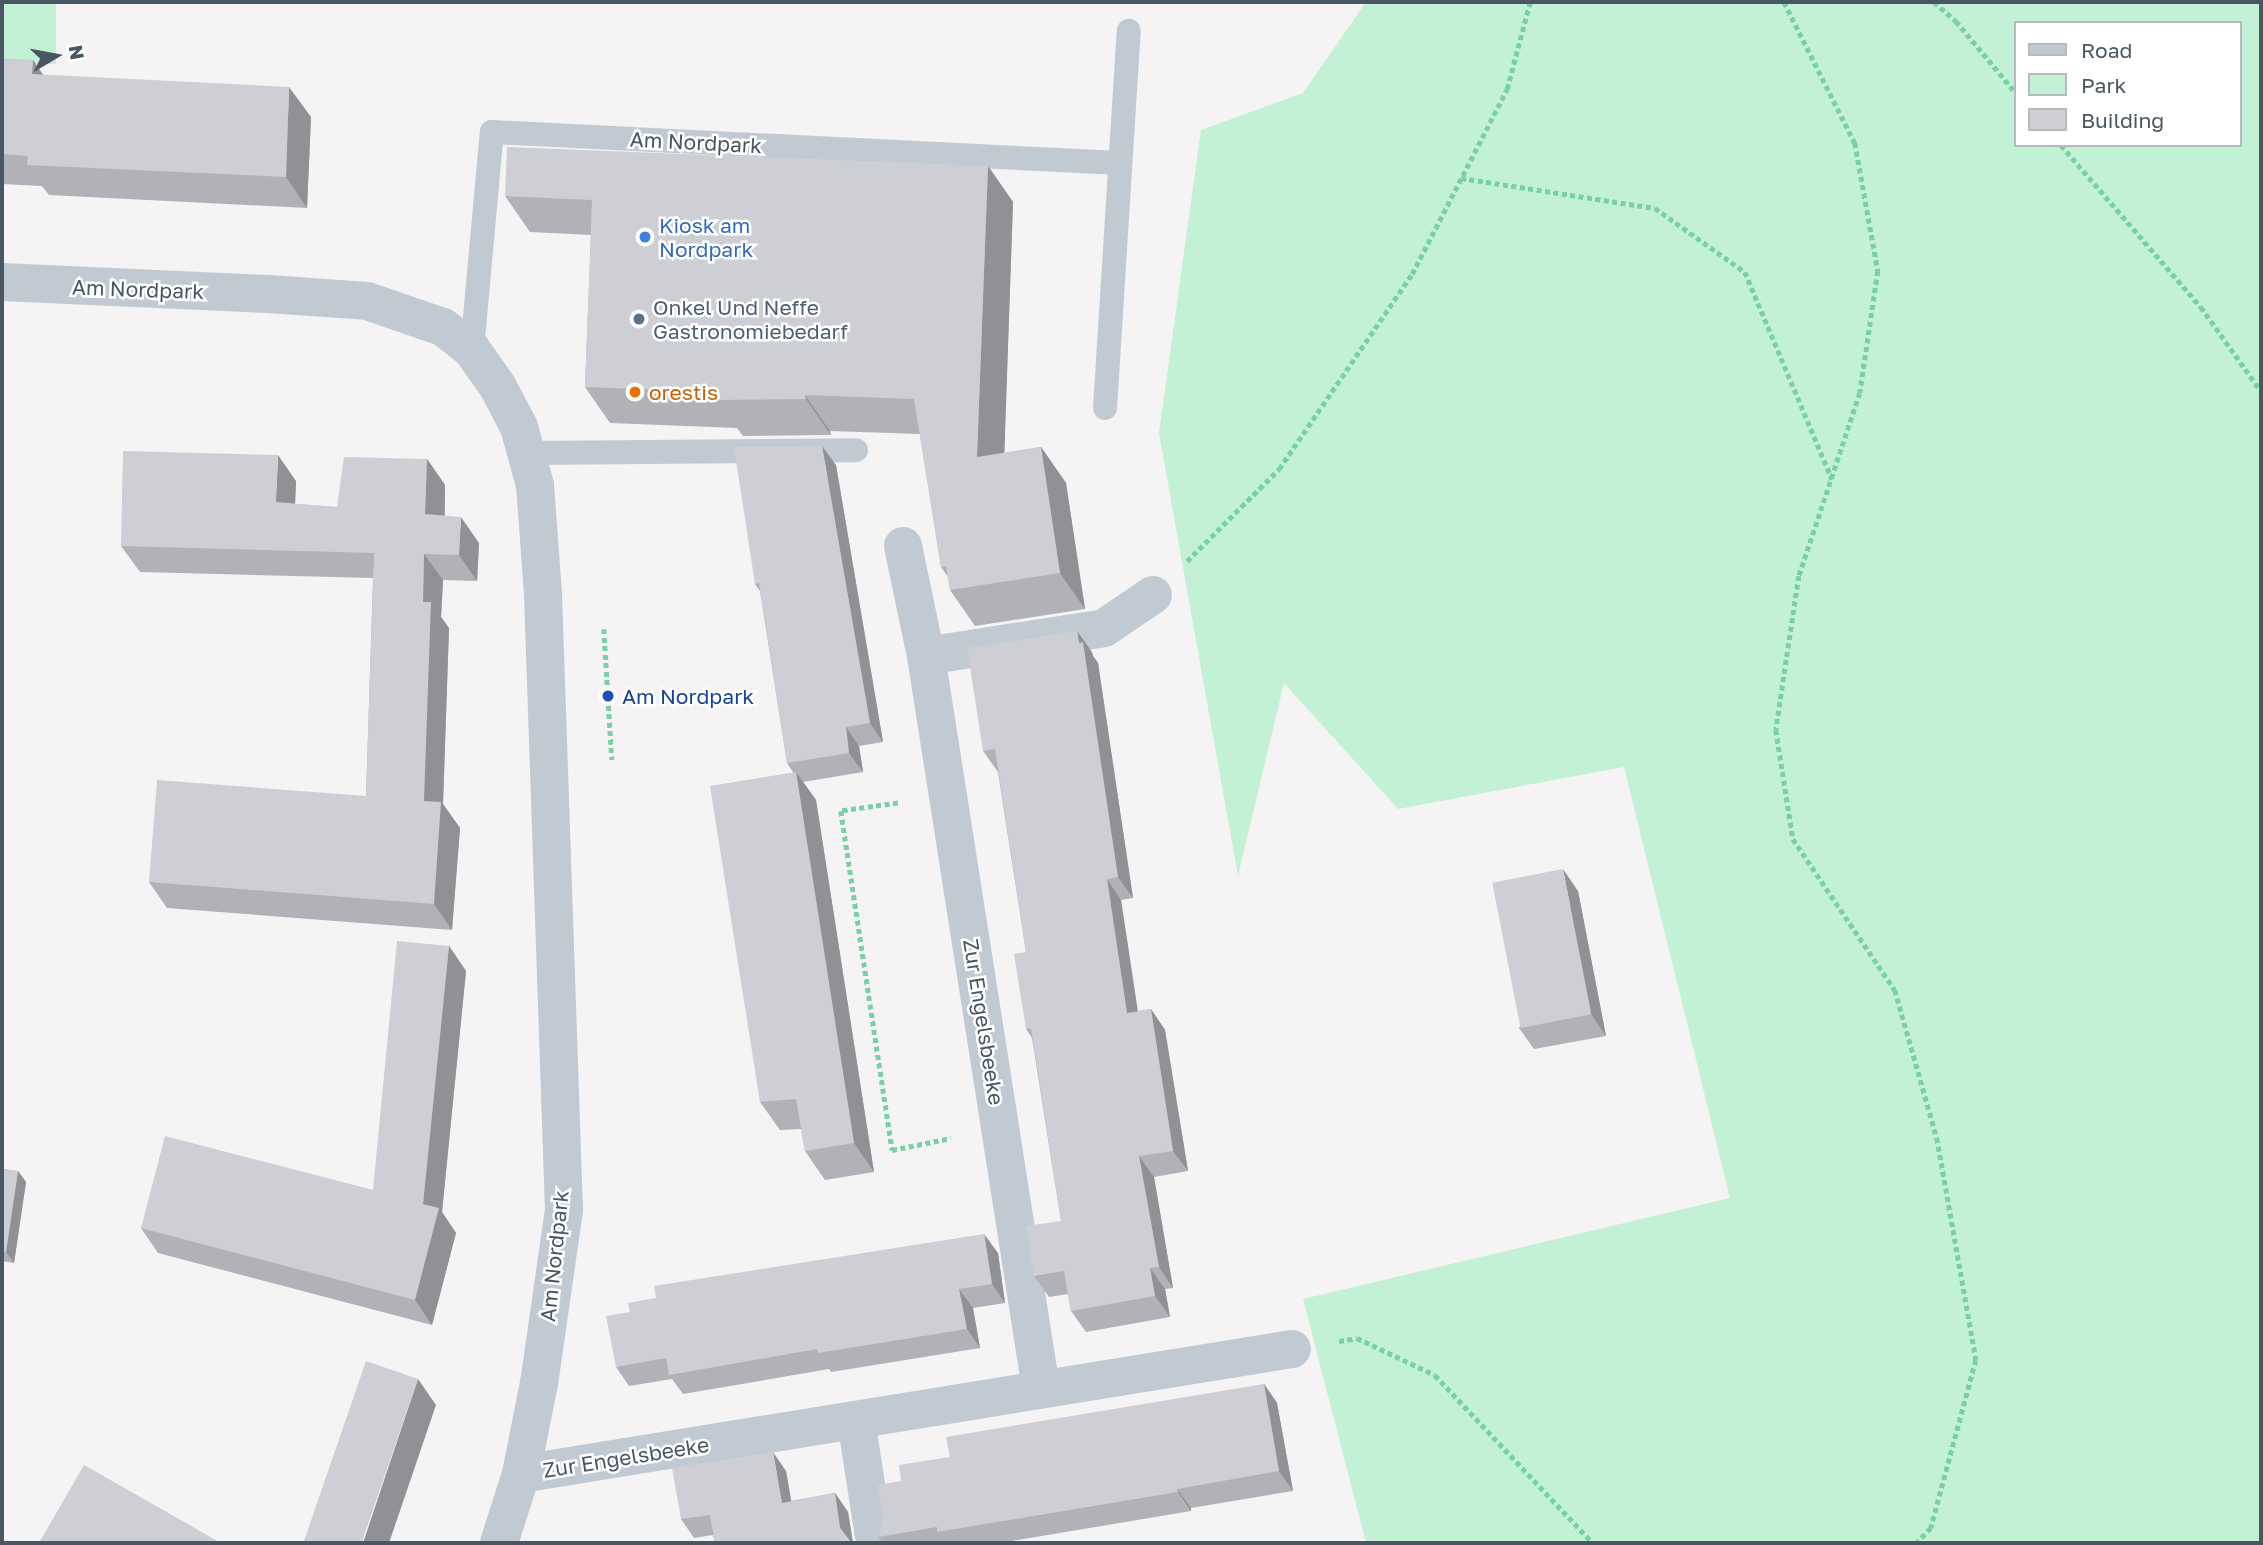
<!DOCTYPE html>
<html>
<head>
<meta charset="utf-8">
<style>
	body { margin:0 }
	#map { position:relative; width:2263px; height:1545px; overflow:hidden; background:#f5f3f3; font-family:"Golos Text",sans-serif }
	div>[style] { position:absolute }
	[style*='--x'] { left:calc(var(--x)*1px); top:calc(var(--y)*1px); width:calc(var(--w)*1px); rotate:calc(var(--a)*1deg) }
	.green>* { inset:0; background:#c3f1d5; transform-origin:0 0 }
	.path>* { height:4.5px; margin-top:-2.25px; transform-origin:0; background:repeating-linear-gradient(90deg,#7ad0a6 0 5px,transparent 0 8.5px) }
	.service>* { height:24px; margin:-12px; padding:0 12px; transform-origin:12px; border-radius:12px; background:#c1cad2 }
	.minor>* { height:38px; margin:-19px; padding:0 19px; transform-origin:19px; border-radius:19px; background:#c1cad2 }
	.wall>* { inset:0; background:#b0b2b7 }
	.shaded-wall>* { inset:0; background:#909195 }
	.building>* { inset:0; background:#cdcfd5; transform-origin:0 0 }
	.dots>* { width:19px; height:19px; translate:-50% -50%; box-sizing:border-box; border:4px solid #fff; border-radius:50% }
	span { translate:-50% -50%; white-space:nowrap; text-align:center; line-height:1.15; -webkit-text-stroke:5px #fff; paint-order:stroke }
	.street-label { font-size:21px; color:#4a5661 }
	.shop-label { font-size:21px; color:#366cbe }
	.left { translate:0 -50%; text-align:left }
	.service-label { font-size:21px; color:#4e5e75 }
	.food-label { font-size:21px; color:#c56008 }
	.transit-label { font-size:21px; color:#164399 }
	.frame { position:absolute; inset:0; border:4px solid #4a5661; pointer-events:none }
	.legend { position:absolute; left:2014px; top:21px; width:228px; height:126px; box-sizing:border-box; background:#fff; border:2px solid #b7bbc0; margin:0; padding:9px 12px; list-style:none; font-size:21px; color:#4a5661 }
	.legend li { display:flex; align-items:center; gap:14px; height:35px }
	.legend b { width:35px; border:2px solid #b7bbc0 }
	.north { position:absolute; left:21px; top:21px; width:70px; height:70px; -webkit-text-stroke:5px #fff; paint-order:stroke; rotate:80deg; font-size:19px; font-weight:700; line-height:28px; text-align:center; color:#4a5661 }
	.north::after { content:''; display:block; margin:auto; width:24px; height:32px; background:#4a5661; clip-path:polygon(50% 0,100% 100%,50% 72%,0 100%) }
</style>
</head>
<body>
<div id="map">
	<div class="green">
		<i style="left:2px;top:2px;width:54px;height:62px"></i>
		<i style="clip-path:polygon(evenodd,1366px 2px,2261px 2px,2261px 1543px,1366px 1543px,1303px 1299px,1730px 1198px,1624px 767px,1398px 809px,1284px 683px,1238px 876px,1159px 433px,1201px 130px,1303px 93px,1366px 2px,2016px 23px,2240px 23px,2240px 145px,2016px 145px,2016px 23px)"></i>
	</div>
	<div class="path">
		<i style="--x:1784;--y:2;--w:158;--a:63.3"></i>
		<i style="--x:1855;--y:143;--w:130;--a:79.8"></i>
		<i style="--x:1878;--y:271;--w:123;--a:98.4"></i>
		<i style="--x:1860;--y:393;--w:193;--a:108.4"></i>
		<i style="--x:1799;--y:576;--w:156;--a:98.5"></i>
		<i style="--x:1776;--y:730;--w:110;--a:81.1"></i>
		<i style="--x:1793;--y:839;--w:182;--a:56"></i>
		<i style="--x:1895;--y:990;--w:154;--a:74.2"></i>
		<i style="--x:1937;--y:1138;--w:225;--a:80"></i>
		<i style="--x:1976;--y:1360;--w:174;--a:105"></i>
		<i style="--x:1931;--y:1528;--w:21;--a:133"></i>
		<i style="--x:1934;--y:2;--w:29;--a:41"></i>
		<i style="--x:1956;--y:21;--w:94;--a:50.2"></i>
		<i style="--x:2061;--y:145;--w:214;--a:49.2"></i>
		<i style="--x:2201;--y:307;--w:103;--a:54.5"></i>
		<i style="--x:1461;--y:178;--w:196;--a:8.8"></i>
		<i style="--x:1655;--y:208;--w:110;--a:35.4"></i>
		<i style="--x:1745;--y:272;--w:225;--a:67.2"></i>
		<i style="--x:1187;--y:561;--w:130;--a:-45"></i>
		<i style="--x:1279;--y:469;--w:236;--a:-55.7"></i>
		<i style="--x:1412;--y:274;--w:208;--a:-62.8"></i>
		<i style="--x:1507;--y:89;--w:90;--a:-75.2"></i>
		<i style="--x:604;--y:629;--w:131;--a:86.5"></i>
		<i style="--x:898;--y:803;--w:58;--a:172"></i>
		<i style="--x:841;--y:811;--w:343;--a:81.4"></i>
		<i style="--x:892;--y:1150;--w:60;--a:-11.5"></i>
		<i style="--x:1339;--y:1341;--w:18;--a:-9"></i>
		<i style="--x:1357;--y:1338;--w:86;--a:25.4"></i>
		<i style="--x:1435;--y:1375;--w:231;--a:46.8"></i>
	</div>
	<div class="service">
		<i style="--x:472;--y:350;--w:219;--a:-84.8"></i>
		<i style="--x:492;--y:132;--w:629;--a:2.83"></i>
		<i style="--x:1105;--y:408;--w:378;--a:-86.4"></i>
		<i style="--x:527;--y:453;--w:329;--a:-0.5"></i>
	</div>
	<div class="minor">
		<i style="--x:2;--y:282;--w:266;--a:2.6"></i>
		<i style="--x:268;--y:294;--w:99;--a:4"></i>
		<i style="--x:367;--y:301;--w:80;--a:18.9"></i>
		<i style="--x:443;--y:327;--w:37;--a:38"></i>
		<i style="--x:472;--y:350;--w:45;--a:54.9"></i>
		<i style="--x:498;--y:387;--w:45;--a:62.3"></i>
		<i style="--x:519;--y:427;--w:60;--a:74.6"></i>
		<i style="--x:535;--y:485;--w:109;--a:85.8"></i>
		<i style="--x:543;--y:594;--w:616;--a:88.05"></i>
		<i style="--x:564;--y:1210;--w:175;--a:98.2"></i>
		<i style="--x:539;--y:1383;--w:93;--a:101.2"></i>
		<i style="--x:521;--y:1474;--w:72;--a:107.7"></i>
		<i style="--x:903;--y:546;--w:112;--a:78.2"></i>
		<i style="--x:926;--y:656;--w:742;--a:81.08"></i>
		<i style="--x:926;--y:656;--w:180;--a:-8.9"></i>
		<i style="--x:1104;--y:628;--w:59;--a:-34"></i>
		<i style="--x:856;--y:1420;--w:124;--a:81.2"></i>
		<i style="--x:521;--y:1474;--w:781;--a:-9.21"></i>
	</div>
	<div class="wall">
		<i style="clip-path:polygon(2px 59px,33px 60px,43px 75px,311px 117px,307px 208px,49px 195px,42px 186px,2px 184px)"></i>
		<i style="clip-path:polygon(988px 166px,1013px 202px,1004px 453px,1041px 447px,1066px 483px,1085px 609px,975px 626px,950px 590px,948px 577px,941px 567px,920px 434px,830px 431px,831px 435px,743px 436px,737px 428px,610px 423px,585px 387px,591px 235px,530px 232px,505px 196px)"></i>
		<i style="clip-path:polygon(427px 459px,445px 485px,445px 516px,479px 543px,477px 581px,443px 580px,441px 617px,449px 628px,443px 804px,460px 828px,452px 930px,167px 908px,149px 882px,366px 796px,373px 578px,140px 572px,121px 546px,296px 481px,295px 504px,337px 507px)"></i>
		<i style="clip-path:polygon(836px 465px,883px 742px,859px 746px,863px 772px,803px 782px,816px 800px,874px 1172px,825px 1180px,805px 1151px,801px 1129px,780px 1130px,760px 1102px,793px 772px,787px 763px,760px 591px,755px 584px)"></i>
		<i style="clip-path:polygon(1092px 652px,1093px 656px,1098px 663px,1133px 898px,1121px 900px,1138px 1011px,1151px 1009px,1165px 1030px,1188px 1171px,1154px 1177px,1173px 1288px,1165px 1289px,1170px 1317px,1086px 1332px,1071px 1311px,1068px 1294px,1049px 1297px,1034px 1276px,1061px 1221px,1032px 1038px,1026px 1029px,1026px 952px,998px 772px,983px 751px)"></i>
		<i style="clip-path:polygon(1578px 891px,1606px 1036px,1534px 1049px,1519px 1028px)"></i>
		<i style="clip-path:polygon(449px 946px,466px 971px,442px 1212px,456px 1233px,432px 1325px,158px 1253px,141px 1228px,373px 1190px)"></i>
		<i style="clip-path:polygon(2px 1169px,18px 1171px,26px 1182px,14px 1263px,2px 1261px)"></i>
		<i style="clip-path:polygon(998px 1253px,1005px 1303px,973px 1308px,980px 1348px,831px 1372px,829px 1369px,683px 1394px,672px 1379px,629px 1386px,616px 1367px)"></i>
		<i style="clip-path:polygon(1264px 1384px,1277px 1403px,1293px 1491px,1191px 1508px,1191px 1511px,1000px 1543px,882px 1543px,878px 1537px,901px 1481px,950px 1457px)"></i>
		<i style="clip-path:polygon(786px 1471px,791px 1501px,835px 1493px,848px 1512px,853px 1543px,715px 1543px,713px 1535px,694px 1538px,681px 1519px)"></i>
	</div>
	<div class="shaded-wall">
		<i style="clip-path:polygon(33px 60px,54px 91px,32px 74px)"></i>
		<i style="clip-path:polygon(289px 87px,311px 117px,307px 208px,286px 177px)"></i>
		<i style="clip-path:polygon(988px 166px,1013px 202px,1003px 493px,977px 457px)"></i>
		<i style="clip-path:polygon(805px 395px,830px 431px,831px 435px,806px 399px)"></i>
		<i style="clip-path:polygon(822px 446px,836px 465px,883px 742px,870px 723px)"></i>
		<i style="clip-path:polygon(1041px 447px,1066px 483px,1085px 609px,1060px 573px)"></i>
		<i style="clip-path:polygon(278px 455px,296px 481px,294px 528px,276px 502px)"></i>
		<i style="clip-path:polygon(427px 459px,445px 485px,444px 541px,425px 514px)"></i>
		<i style="clip-path:polygon(461px 517px,479px 543px,477px 581px,459px 555px)"></i>
		<i style="clip-path:polygon(424px 554px,443px 580px,441px 617px,449px 628px,443px 804px,460px 828px,452px 930px,434px 904px,424px 801px,423px 602px)"></i>
		<i style="clip-path:polygon(1077px 631px,1092px 652px,1093px 656px,1098px 663px,1133px 898px,1118px 877px)"></i>
		<i style="clip-path:polygon(846px 727px,859px 746px,863px 772px,849px 753px)"></i>
		<i style="clip-path:polygon(796px 772px,816px 800px,874px 1172px,854px 1143px)"></i>
		<i style="clip-path:polygon(1563px 869px,1578px 891px,1606px 1036px,1591px 1014px)"></i>
		<i style="clip-path:polygon(1107px 879px,1121px 900px,1141px 1034px,1127px 1013px)"></i>
		<i style="clip-path:polygon(449px 946px,466px 971px,442px 1212px,456px 1233px,432px 1325px,415px 1300px,423px 1204px)"></i>
		<i style="clip-path:polygon(1151px 1009px,1165px 1030px,1188px 1171px,1173px 1151px)"></i>
		<i style="clip-path:polygon(1139px 1156px,1154px 1177px,1173px 1288px,1159px 1267px)"></i>
		<i style="clip-path:polygon(18px 1171px,26px 1182px,14px 1263px,6px 1252px)"></i>
		<i style="clip-path:polygon(984px 1234px,998px 1253px,1005px 1303px,992px 1284px)"></i>
		<i style="clip-path:polygon(1150px 1268px,1165px 1289px,1170px 1317px,1155px 1296px)"></i>
		<i style="clip-path:polygon(959px 1289px,973px 1308px,980px 1348px,967px 1329px)"></i>
		<i style="clip-path:polygon(418px 1379px,436px 1405px,389px 1543px,363px 1543px)"></i>
		<i style="clip-path:polygon(1264px 1384px,1277px 1403px,1293px 1491px,1279px 1471px)"></i>
		<i style="clip-path:polygon(773px 1452px,786px 1471px,795px 1522px,782px 1503px)"></i>
		<i style="clip-path:polygon(1177px 1489px,1191px 1508px,1191px 1511px,1178px 1492px)"></i>
		<i style="clip-path:polygon(835px 1493px,848px 1512px,853px 1543px,850px 1542px,840px 1528px)"></i>
	</div>
	<div class="building">
		<i style="clip-path:polygon(2px 59px,33px 60px,32px 74px,289px 87px,286px 177px,27px 165px,28px 156px,2px 154px)"></i>
		<i style="clip-path:polygon(507px 147px,988px 166px,977px 457px,1041px 447px,1060px 573px,950px 590px,946px 566px,941px 567px,914px 399px,805px 395px,806px 399px,717px 400px,716px 392px,585px 387px,592px 200px,505px 196px)"></i>
		<i style="clip-path:polygon(822px 446px,870px 723px,846px 727px,849px 753px,787px 763px,759px 583px,755px 584px,734px 447px)"></i>
		<i style="clip-path:polygon(123px 451px,278px 455px,276px 502px,337px 507px,344px 457px,427px 459px,425px 514px,461px 517px,459px 555px,424px 554px,423px 602px,431px 602px,424px 801px,441px 802px,434px 904px,149px 882px,157px 780px,366px 796px,374px 553px,121px 546px)"></i>
		<i style="clip-path:polygon(1077px 631px,1079px 643px,1083px 642px,1118px 877px,1107px 879px,1127px 1013px,1151px 1009px,1173px 1151px,1139px 1156px,1159px 1267px,1150px 1268px,1155px 1296px,1071px 1311px,1064px 1271px,1034px 1276px,1026px 1226px,1061px 1221px,1031px 1028px,1026px 1029px,1014px 954px,1026px 952px,995px 749px,983px 751px,967px 648px)"></i>
		<i style="clip-path:polygon(796px 772px,854px 1143px,805px 1151px,796px 1099px,760px 1102px,710px 786px)"></i>
		<i style="left:1563px;top:869px;width:148px;height:72px;rotate:79deg"></i>
		<i style="clip-path:polygon(397px 941px,449px 946px,423px 1204px,439px 1208px,415px 1300px,141px 1228px,165px 1136px,373px 1190px)"></i>
		<i style="clip-path:polygon(2px 1169px,18px 1171px,6px 1252px,2px 1251px)"></i>
		<i style="clip-path:polygon(984px 1234px,992px 1284px,959px 1289px,967px 1329px,818px 1353px,817px 1349px,669px 1375px,666px 1358px,616px 1367px,606px 1316px,630px 1312px,628px 1303px,656px 1298px,654px 1286px)"></i>
		<i style="left:366px;top:1361px;width:55px;height:192px;rotate:19deg"></i>
		<i style="clip-path:polygon(1264px 1384px,1279px 1471px,1177px 1489px,1178px 1492px,937px 1532px,937px 1527px,878px 1537px,883px 1521px,878px 1485px,901px 1481px,899px 1465px,950px 1457px,946px 1437px)"></i>
		<i style="clip-path:polygon(773px 1452px,782px 1503px,835px 1493px,840px 1528px,851px 1542px,846px 1543px,715px 1543px,710px 1515px,681px 1519px,672px 1468px)"></i>
		<i style="clip-path:polygon(84px 1465px,221px 1543px,39px 1543px)"></i>
	</div>
	<div class="dots">
		<i style="left:645px;top:237px;background:#3f7fe0"></i>
		<i style="left:639px;top:319px;background:#5c6f8a"></i>
		<i style="left:635px;top:392px;background:#e8710a"></i>
		<i style="left:608px;top:696px;background:#1a4fb4"></i>
	</div>
	<div class="street-label">
		<span style="left:696px;top:142px;rotate:3deg">Am Nordpark</span>
		<span style="left:138px;top:289px;rotate:2deg">Am Nordpark</span>
		<span style="left:984px;top:1022px;rotate:81deg">Zur Engelsbeeke</span>
		<span style="left:554px;top:1256px;rotate:-84deg">Am Nordpark</span>
		<span style="left:626px;top:1457px;rotate:-9deg">Zur Engelsbeeke</span>
	</div>
	<div class="shop-label">
		<span class="left" style="left:659px;top:237px">Kiosk am<br>Nordpark</span>
	</div>
	<div class="service-label">
		<span class="left" style="left:653px;top:319px">Onkel Und Neffe<br>Gastronomiebedarf</span>
	</div>
	<div class="food-label">
		<span class="left" style="left:649px;top:392px">orestis</span>
	</div>
	<div class="transit-label">
		<span class="left" style="left:622px;top:696px">Am Nordpark</span>
	</div>
	<div class="frame"></div>
	<ul class="legend">
	<li><b style="height:9px;background:#c1cad2"></b>Road</li>
	<li><b style="height:19px;background:#c3f1d5"></b>Park</li>
	<li><b style="height:19px;background:#cdcfd5"></b>Building</li>
	</ul>
	<div class="north">N</div>
</div>
</body>
</html>
